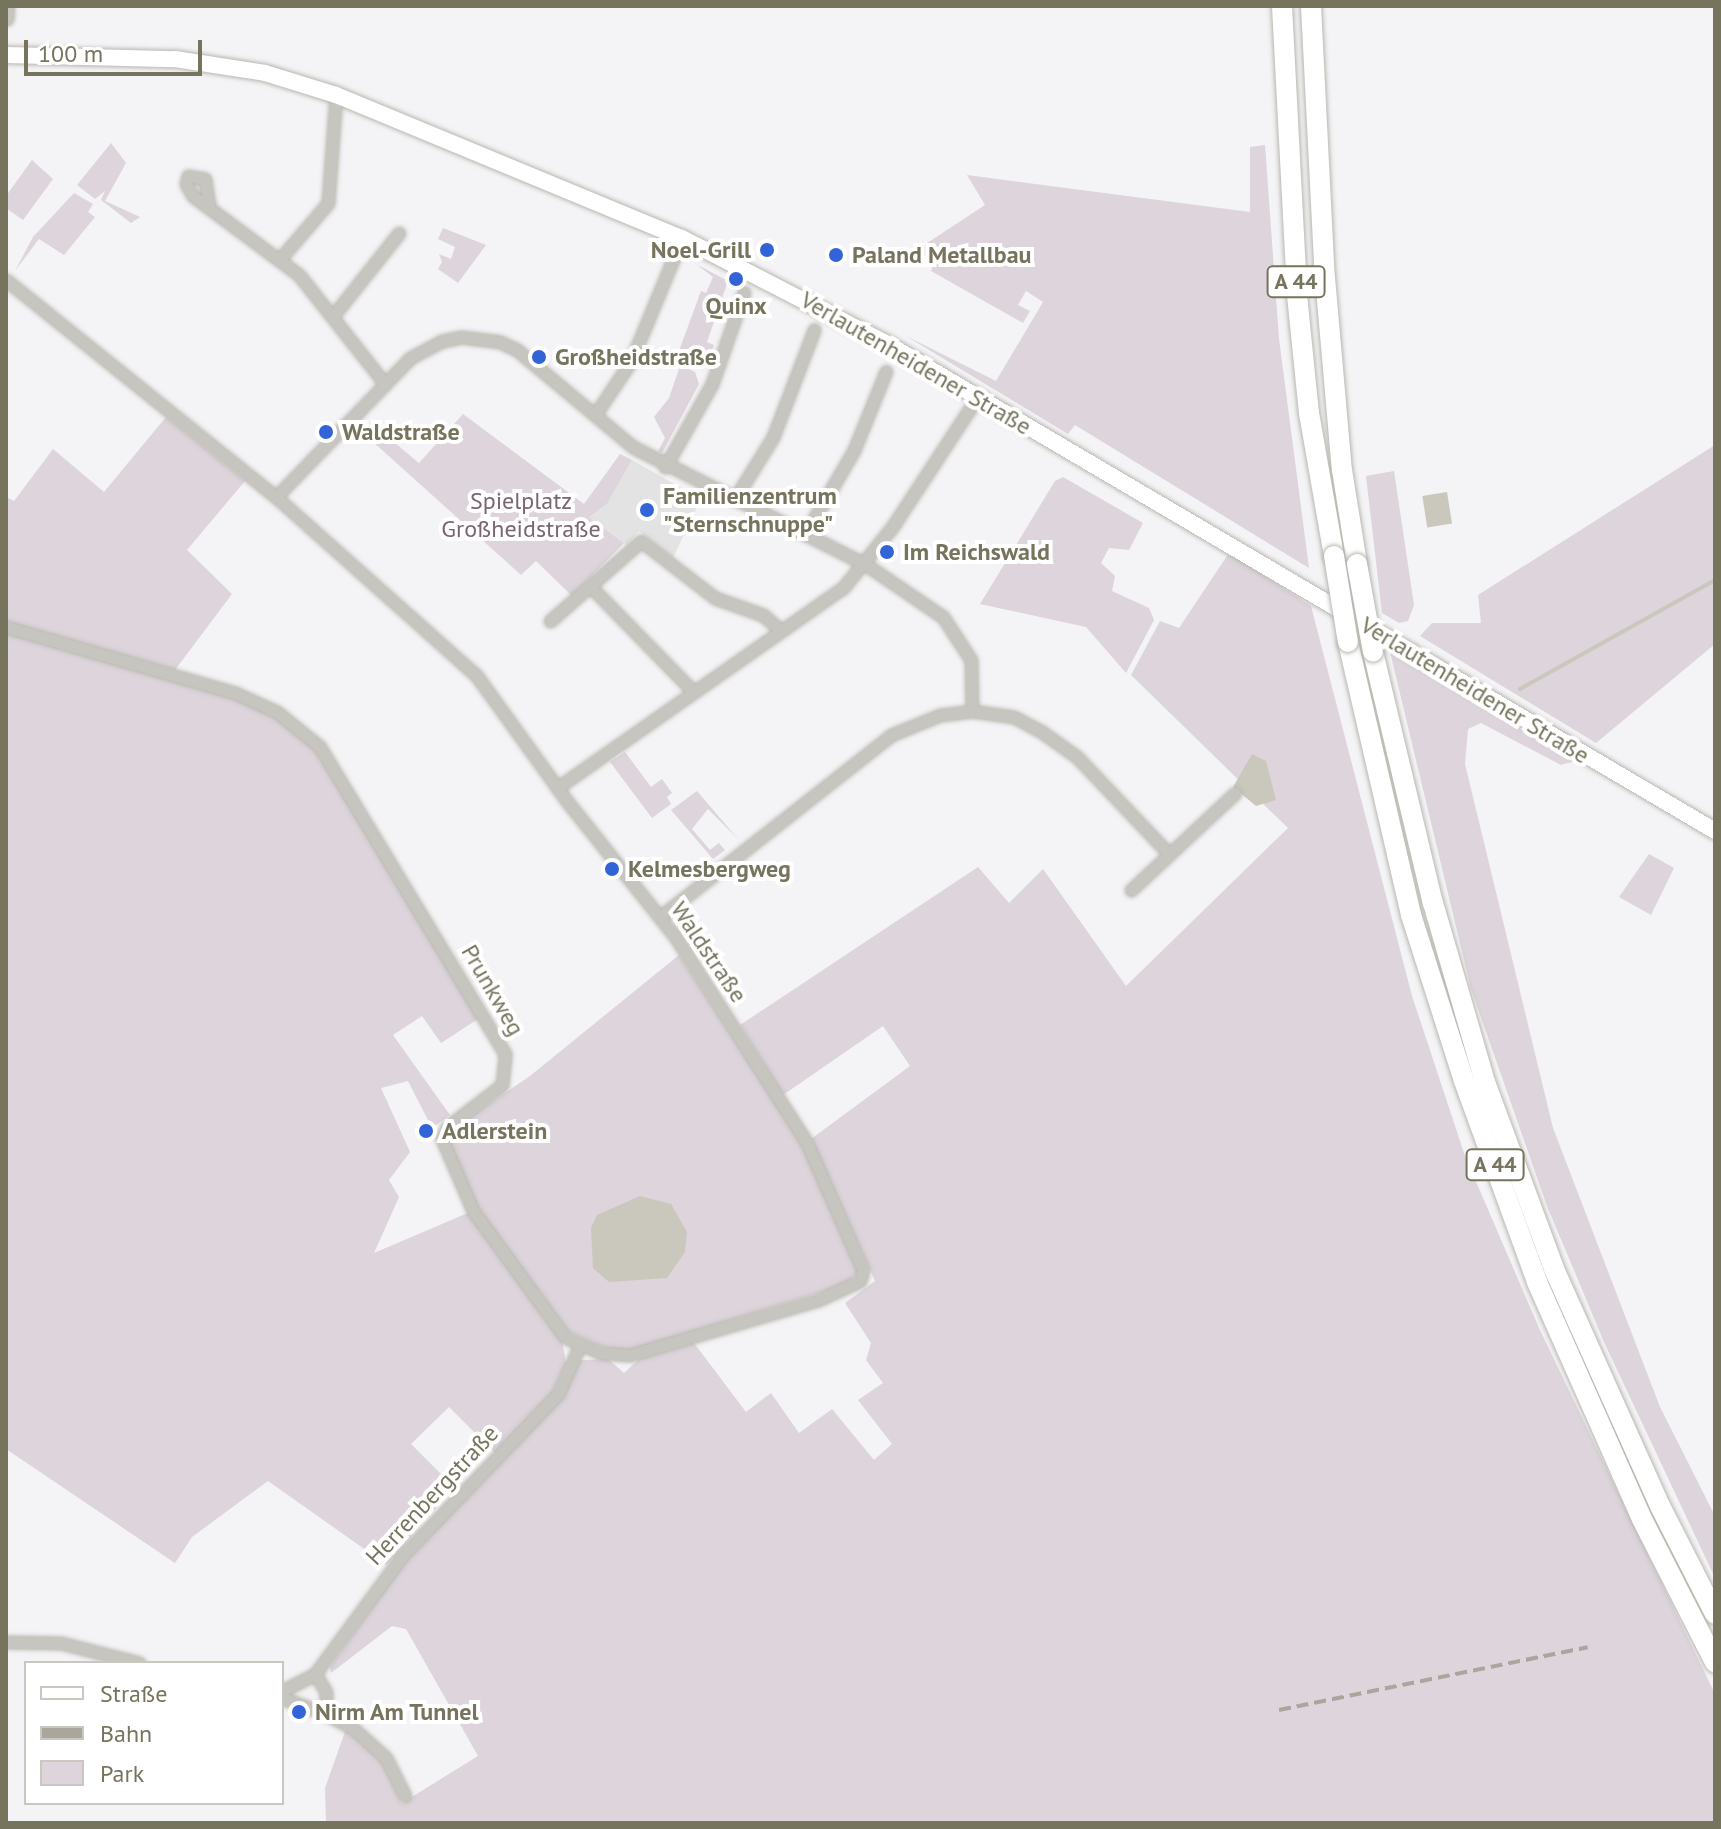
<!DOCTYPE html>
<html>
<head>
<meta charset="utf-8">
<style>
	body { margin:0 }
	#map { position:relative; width:1721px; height:1829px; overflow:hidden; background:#f4f3f6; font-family:"PT Sans",sans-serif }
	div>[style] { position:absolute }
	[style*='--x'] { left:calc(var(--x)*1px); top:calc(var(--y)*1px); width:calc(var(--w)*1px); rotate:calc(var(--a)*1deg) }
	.built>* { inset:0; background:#e4e3e4 }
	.green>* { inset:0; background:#ddd4dc }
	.water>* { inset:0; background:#cac7bd; transform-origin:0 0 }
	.stream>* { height:4px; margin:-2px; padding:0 2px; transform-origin:2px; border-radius:2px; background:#cac7bd }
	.roads { filter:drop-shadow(0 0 2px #b9b8af) drop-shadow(0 0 2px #b9b8af) }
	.minor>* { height:11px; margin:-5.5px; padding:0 5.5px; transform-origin:5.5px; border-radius:5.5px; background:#c6c5bf }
	.secondary>* { height:16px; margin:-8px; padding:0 8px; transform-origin:8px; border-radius:8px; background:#fff }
	.motorway>* { height:20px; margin:-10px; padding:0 10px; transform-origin:10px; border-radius:10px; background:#fff }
	.rail>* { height:4px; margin-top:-2px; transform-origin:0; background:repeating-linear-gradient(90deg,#a9a79d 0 12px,transparent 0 18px) }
	.bridges { filter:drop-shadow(0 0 2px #b7b6b0) drop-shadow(0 0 2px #b7b6b0) }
	.motorway-bridge>* { height:20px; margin:-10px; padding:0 10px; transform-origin:10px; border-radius:10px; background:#fff }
	.dots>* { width:22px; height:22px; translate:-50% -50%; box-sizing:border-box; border:4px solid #fff; border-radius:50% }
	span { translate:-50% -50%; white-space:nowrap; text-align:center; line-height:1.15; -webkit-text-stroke:8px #fff; paint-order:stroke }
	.shield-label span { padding:2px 6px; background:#fff; border:2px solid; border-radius:6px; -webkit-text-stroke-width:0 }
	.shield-label { font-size:22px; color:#77745e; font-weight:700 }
	.poi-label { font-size:24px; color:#77745e; font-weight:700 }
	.right { translate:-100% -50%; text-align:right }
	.left { translate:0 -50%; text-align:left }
	.street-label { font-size:24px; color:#77745e }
	.park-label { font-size:24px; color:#796574 }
	.frame { position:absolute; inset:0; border:8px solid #77745e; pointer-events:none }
	.legend { position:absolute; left:24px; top:1661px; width:260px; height:144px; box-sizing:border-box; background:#fff; border:2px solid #c9c7bf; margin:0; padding:10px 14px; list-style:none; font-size:24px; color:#77745e }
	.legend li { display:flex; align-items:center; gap:16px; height:40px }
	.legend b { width:40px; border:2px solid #c9c7bf }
	.scale { position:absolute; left:24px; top:40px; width:178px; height:36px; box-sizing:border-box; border:4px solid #77745e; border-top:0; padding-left:10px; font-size:24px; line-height:28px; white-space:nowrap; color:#77745e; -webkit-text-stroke:6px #fff; paint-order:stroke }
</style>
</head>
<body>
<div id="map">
	<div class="built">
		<i style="clip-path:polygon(632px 460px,701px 499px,673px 558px,639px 531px,627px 545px,589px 517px,607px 504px)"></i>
	</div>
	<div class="green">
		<i style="clip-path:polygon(111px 143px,126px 163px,105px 201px,140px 217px,131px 223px,101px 200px,105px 191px,95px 199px,77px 185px)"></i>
		<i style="clip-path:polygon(1265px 145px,1279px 339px,1309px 568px,1075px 425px,1068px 434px,906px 336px,996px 381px,1043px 302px,1026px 291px,1018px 305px,1030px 311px,1023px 323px,931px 271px,934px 263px,918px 249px,985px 205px,967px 175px,1250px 212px,1250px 147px)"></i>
		<i style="clip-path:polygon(32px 160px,53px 179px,23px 220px,6px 208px,6px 196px)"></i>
		<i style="clip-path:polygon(74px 193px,93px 204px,88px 212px,95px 217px,64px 255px,39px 239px,15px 271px,33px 237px)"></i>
		<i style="clip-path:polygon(443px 228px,486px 245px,458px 283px,438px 269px,442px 262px,439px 254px,451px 259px,455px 247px,438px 239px)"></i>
		<i style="clip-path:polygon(696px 264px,728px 281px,707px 342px,714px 345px,707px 364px,698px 360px,694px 368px,676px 359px,701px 291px,706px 293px,713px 277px)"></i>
		<i style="clip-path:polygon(653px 351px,695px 372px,699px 384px,662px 453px,658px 451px,665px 438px,654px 417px,669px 398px,679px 369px,651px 356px)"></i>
		<i style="clip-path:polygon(463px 414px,584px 504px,620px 454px,632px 460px,607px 504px,589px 517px,624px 543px,572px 596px,536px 561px,521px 575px,362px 432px,371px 423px,419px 463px)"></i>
		<i style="clip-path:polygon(166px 417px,245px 481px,187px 550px,232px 594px,175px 670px,6px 622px,6px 497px,14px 501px,53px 449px,104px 492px)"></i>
		<i style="clip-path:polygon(1715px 445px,1715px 644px,1596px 743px,1420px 636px,1432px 623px,1481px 623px,1478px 595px)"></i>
		<i style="clip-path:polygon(1394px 471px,1414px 605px,1408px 621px,1399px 623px,1382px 613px,1366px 476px)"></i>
		<i style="clip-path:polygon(1063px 477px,1143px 523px,1129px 550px,1109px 548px,1101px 563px,1115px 576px,1112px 591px,1149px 608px,1154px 620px,1126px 673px,1086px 627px,980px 604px,1055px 481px)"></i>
		<i style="clip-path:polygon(1229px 553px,1311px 606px,1412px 996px,1465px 1156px,1539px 1328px,1715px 1694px,1715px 1823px,326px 1823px,325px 1788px,346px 1729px,382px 1762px,402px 1803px,478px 1756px,406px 1629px,392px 1626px,331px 1673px,330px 1667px,405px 1561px,581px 1360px,608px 1359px,624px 1373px,639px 1359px,694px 1343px,746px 1412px,771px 1393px,799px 1433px,832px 1409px,874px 1460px,892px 1444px,858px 1400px,883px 1383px,866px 1360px,871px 1343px,845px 1303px,875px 1281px,811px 1139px,910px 1066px,883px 1026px,783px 1095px,740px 1025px,978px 867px,1009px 903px,1043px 869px,1126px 986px,1288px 828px,1131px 675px,1160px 621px,1179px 628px)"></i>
		<i style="clip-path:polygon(6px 631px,233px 697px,275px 716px,304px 737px,328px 765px,481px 1017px,441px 1043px,422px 1016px,393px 1035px,450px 1115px,432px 1128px,408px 1081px,381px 1088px,410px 1152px,389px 1180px,399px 1197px,374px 1253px,470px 1212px,562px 1340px,566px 1363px,552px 1393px,495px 1453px,449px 1407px,411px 1444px,454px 1487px,387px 1565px,268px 1481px,192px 1537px,175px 1563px,6px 1449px)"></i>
		<i style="clip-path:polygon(1390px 652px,1575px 761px,1561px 765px,1481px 723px,1468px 729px,1465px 764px,1553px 1128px,1660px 1407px,1715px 1516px,1715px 1578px,1604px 1342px,1547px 1206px,1471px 989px)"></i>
		<i style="clip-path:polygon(625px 752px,651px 787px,662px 779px,672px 793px,667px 797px,671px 804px,652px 818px,610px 762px)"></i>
		<i style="clip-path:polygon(697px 791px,738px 839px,708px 809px,692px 829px,710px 850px,719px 843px,725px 850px,713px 859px,671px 810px)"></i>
		<i style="clip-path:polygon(1649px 854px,1674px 868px,1651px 915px,1619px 897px)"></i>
		<i style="clip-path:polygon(679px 955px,802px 1143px,859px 1271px,845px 1285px,629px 1351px,603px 1347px,568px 1331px,541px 1301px,477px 1207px,448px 1139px,451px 1130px,530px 1076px)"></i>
	</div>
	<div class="water">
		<i style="left:1447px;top:492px;width:32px;height:25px;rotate:81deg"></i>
		<i style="clip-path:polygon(1252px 754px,1266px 761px,1276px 800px,1256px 806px,1233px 787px)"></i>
		<i style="clip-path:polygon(640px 1196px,671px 1204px,687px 1232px,685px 1252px,667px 1278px,609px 1282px,593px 1268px,591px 1228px,597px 1215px)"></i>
	</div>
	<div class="stream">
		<i style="--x:1520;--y:689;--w:223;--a:-29.2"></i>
	</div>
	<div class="roads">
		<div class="minor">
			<i style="--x:7;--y:19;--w:13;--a:-86"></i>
			<i style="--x:209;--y:205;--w:26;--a:-99"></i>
			<i style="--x:205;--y:179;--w:17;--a:-170"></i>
			<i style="--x:188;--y:176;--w:8;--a:104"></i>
			<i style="--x:186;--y:184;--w:14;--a:60"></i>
			<i style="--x:193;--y:196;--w:132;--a:36.7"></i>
			<i style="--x:299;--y:275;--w:139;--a:51.7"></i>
			<i style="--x:280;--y:259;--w:74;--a:-49.4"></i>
			<i style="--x:328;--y:203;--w:108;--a:-85.8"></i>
			<i style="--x:6;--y:280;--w:346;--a:38.8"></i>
			<i style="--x:276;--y:497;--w:268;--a:41.7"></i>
			<i style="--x:476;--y:675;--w:154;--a:54.2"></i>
			<i style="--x:566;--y:800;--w:176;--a:51.4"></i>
			<i style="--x:676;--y:938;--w:241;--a:57.4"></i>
			<i style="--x:806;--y:1141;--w:141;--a:66.2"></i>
			<i style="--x:863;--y:1270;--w:11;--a:105"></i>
			<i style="--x:860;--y:1281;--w:46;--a:155.7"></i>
			<i style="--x:818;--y:1300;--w:196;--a:163.7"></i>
			<i style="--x:630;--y:1355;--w:29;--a:-176"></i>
			<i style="--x:601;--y:1353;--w:39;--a:-156"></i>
			<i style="--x:565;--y:1337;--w:156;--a:-126.1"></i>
			<i style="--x:473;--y:1211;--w:78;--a:-113.3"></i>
			<i style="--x:442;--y:1139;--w:13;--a:-67"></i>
			<i style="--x:447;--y:1127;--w:69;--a:-37.4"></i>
			<i style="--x:502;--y:1085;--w:31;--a:-84"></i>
			<i style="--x:505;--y:1054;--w:358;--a:-121.1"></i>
			<i style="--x:320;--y:747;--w:55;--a:-140.9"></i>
			<i style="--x:277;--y:712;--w:46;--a:-155.7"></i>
			<i style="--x:235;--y:693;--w:238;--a:-163.9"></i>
			<i style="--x:333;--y:316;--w:106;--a:-51.5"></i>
			<i style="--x:595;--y:415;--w:65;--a:-56.3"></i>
			<i style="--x:631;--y:361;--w:133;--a:-67.5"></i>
			<i style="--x:665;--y:467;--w:95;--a:-60.5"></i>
			<i style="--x:712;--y:384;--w:97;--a:-70.8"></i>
			<i style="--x:276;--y:497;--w:193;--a:-46"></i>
			<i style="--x:410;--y:358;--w:36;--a:-28"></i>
			<i style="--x:442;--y:341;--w:19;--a:-12"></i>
			<i style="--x:461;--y:337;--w:39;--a:7"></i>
			<i style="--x:500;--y:342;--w:19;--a:25"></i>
			<i style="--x:517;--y:350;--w:151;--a:39.9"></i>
			<i style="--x:633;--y:447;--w:260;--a:26.8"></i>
			<i style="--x:865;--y:564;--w:94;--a:34.2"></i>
			<i style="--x:943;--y:617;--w:51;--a:56.9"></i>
			<i style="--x:971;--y:660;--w:51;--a:88.9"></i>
			<i style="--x:734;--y:500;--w:74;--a:-58.2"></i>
			<i style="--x:773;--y:437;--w:115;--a:-69"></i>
			<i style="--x:805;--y:534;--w:97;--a:-59.7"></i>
			<i style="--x:854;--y:450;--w:85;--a:-67.9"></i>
			<i style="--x:591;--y:587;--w:146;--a:45.6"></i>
			<i style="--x:550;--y:621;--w:121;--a:-41.3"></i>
			<i style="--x:641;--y:541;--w:93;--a:37.6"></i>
			<i style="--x:715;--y:598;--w:51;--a:19.5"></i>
			<i style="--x:763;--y:615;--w:23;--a:41"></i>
			<i style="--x:557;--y:788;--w:349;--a:-35"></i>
			<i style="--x:843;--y:588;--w:80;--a:-51.1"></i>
			<i style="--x:893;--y:526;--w:155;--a:-56.8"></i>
			<i style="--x:1131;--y:890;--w:142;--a:-43"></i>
			<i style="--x:660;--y:917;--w:294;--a:-38.2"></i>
			<i style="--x:891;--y:735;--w:53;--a:-22.2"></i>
			<i style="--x:940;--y:715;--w:32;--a:-7"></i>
			<i style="--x:972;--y:711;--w:42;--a:8.1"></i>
			<i style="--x:1014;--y:717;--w:32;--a:28"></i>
			<i style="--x:1042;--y:732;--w:43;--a:35.5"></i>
			<i style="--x:1077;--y:757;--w:134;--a:46.5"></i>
			<i style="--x:6;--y:1642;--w:55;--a:1"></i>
			<i style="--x:61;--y:1643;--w:81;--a:14.4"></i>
			<i style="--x:282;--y:1691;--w:37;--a:-27"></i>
			<i style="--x:315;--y:1674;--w:147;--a:-53.6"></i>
			<i style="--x:402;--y:1556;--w:225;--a:-46.1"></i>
			<i style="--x:558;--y:1394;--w:51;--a:-65.9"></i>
			<i style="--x:282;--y:1698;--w:47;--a:20"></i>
			<i style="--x:326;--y:1714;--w:22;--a:-90"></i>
			<i style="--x:326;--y:1692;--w:21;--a:-121"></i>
			<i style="--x:326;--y:1714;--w:32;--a:28"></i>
			<i style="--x:354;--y:1729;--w:43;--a:42.2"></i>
			<i style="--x:386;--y:1758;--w:42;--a:63.4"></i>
		</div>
		<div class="secondary">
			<i style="--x:6;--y:55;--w:169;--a:1.4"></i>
			<i style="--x:175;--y:59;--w:91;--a:8.8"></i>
			<i style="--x:265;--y:73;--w:74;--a:17.2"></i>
			<i style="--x:336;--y:95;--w:374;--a:22.5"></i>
			<i style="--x:682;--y:238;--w:235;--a:27.3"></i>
			<i style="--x:891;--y:346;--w:956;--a:30.48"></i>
		</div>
		<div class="motorway">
			<i style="--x:1282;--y:6;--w:289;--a:87"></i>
			<i style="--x:1297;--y:295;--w:119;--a:84.2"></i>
			<i style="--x:1309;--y:413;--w:145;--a:80.1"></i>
			<i style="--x:1311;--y:6;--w:260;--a:87.1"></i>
			<i style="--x:1324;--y:266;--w:205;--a:85"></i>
			<i style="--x:1342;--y:470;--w:95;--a:80.9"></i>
			<i style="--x:1348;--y:642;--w:280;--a:77"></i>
			<i style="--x:1411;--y:915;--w:174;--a:72.3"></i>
			<i style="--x:1464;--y:1081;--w:214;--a:70"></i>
			<i style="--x:1537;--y:1282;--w:259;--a:66.1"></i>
			<i style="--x:1642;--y:1519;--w:161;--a:63"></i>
			<i style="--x:1373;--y:652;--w:258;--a:76.6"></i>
			<i style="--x:1433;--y:903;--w:186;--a:73.8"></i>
			<i style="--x:1485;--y:1082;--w:199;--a:69.7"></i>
			<i style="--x:1554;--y:1269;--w:260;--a:65.9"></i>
			<i style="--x:1660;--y:1506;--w:121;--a:63"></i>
		</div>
	</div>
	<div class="rail">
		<i style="--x:1279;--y:1710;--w:315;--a:-11.5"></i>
	</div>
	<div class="bridges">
		<div class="motorway-bridge">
			<i style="--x:1334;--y:556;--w:87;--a:80.8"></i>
			<i style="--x:1357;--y:564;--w:89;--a:79.7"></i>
		</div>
	</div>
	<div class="dots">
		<i style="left:767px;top:250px;background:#3264d7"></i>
		<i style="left:836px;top:255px;background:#3264d7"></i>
		<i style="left:736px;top:279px;background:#3264d7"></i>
		<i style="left:539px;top:357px;background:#3264d7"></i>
		<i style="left:326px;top:432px;background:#3264d7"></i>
		<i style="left:647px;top:510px;background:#3264d7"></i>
		<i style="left:887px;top:552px;background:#3264d7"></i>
		<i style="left:612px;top:869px;background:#3264d7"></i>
		<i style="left:426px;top:1131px;background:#3264d7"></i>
		<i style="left:299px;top:1712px;background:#3264d7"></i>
	</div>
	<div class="shield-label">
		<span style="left:1296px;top:282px">A 44</span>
		<span style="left:1495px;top:1165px">A 44</span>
	</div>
	<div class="poi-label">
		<span class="right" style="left:751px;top:250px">Noel-Grill</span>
		<span class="left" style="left:852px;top:255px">Paland Metallbau</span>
		<span style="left:736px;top:306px">Quinx</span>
		<span class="left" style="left:555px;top:357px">Großheidstraße</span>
		<span class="left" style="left:342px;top:432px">Waldstraße</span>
		<span class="left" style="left:663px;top:510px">Familienzentrum<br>"Sternschnuppe"</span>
		<span class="left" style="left:903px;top:552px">Im Reichswald</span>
		<span class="left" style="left:628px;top:869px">Kelmesbergweg</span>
		<span class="left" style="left:442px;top:1131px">Adlerstein</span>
		<span class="left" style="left:315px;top:1712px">Nirm Am Tunnel</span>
	</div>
	<div class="street-label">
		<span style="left:916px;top:363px;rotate:30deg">Verlautenheidener Straße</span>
		<span style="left:1475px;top:690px;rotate:31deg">Verlautenheidener Straße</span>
		<span style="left:709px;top:952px;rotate:56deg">Waldstraße</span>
		<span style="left:493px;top:990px;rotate:60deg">Prunkweg</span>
		<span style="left:432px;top:1495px;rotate:-47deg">Herrenbergstraße</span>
	</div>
	<div class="park-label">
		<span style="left:521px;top:515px">Spielplatz<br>Großheidstraße</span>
	</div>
	<div class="frame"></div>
	<ul class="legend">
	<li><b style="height:10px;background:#fff"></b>Straße</li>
	<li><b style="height:10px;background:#a9a79d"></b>Bahn</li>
	<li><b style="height:22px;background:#ddd4dc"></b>Park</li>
	</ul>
	<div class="scale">100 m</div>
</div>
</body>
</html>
